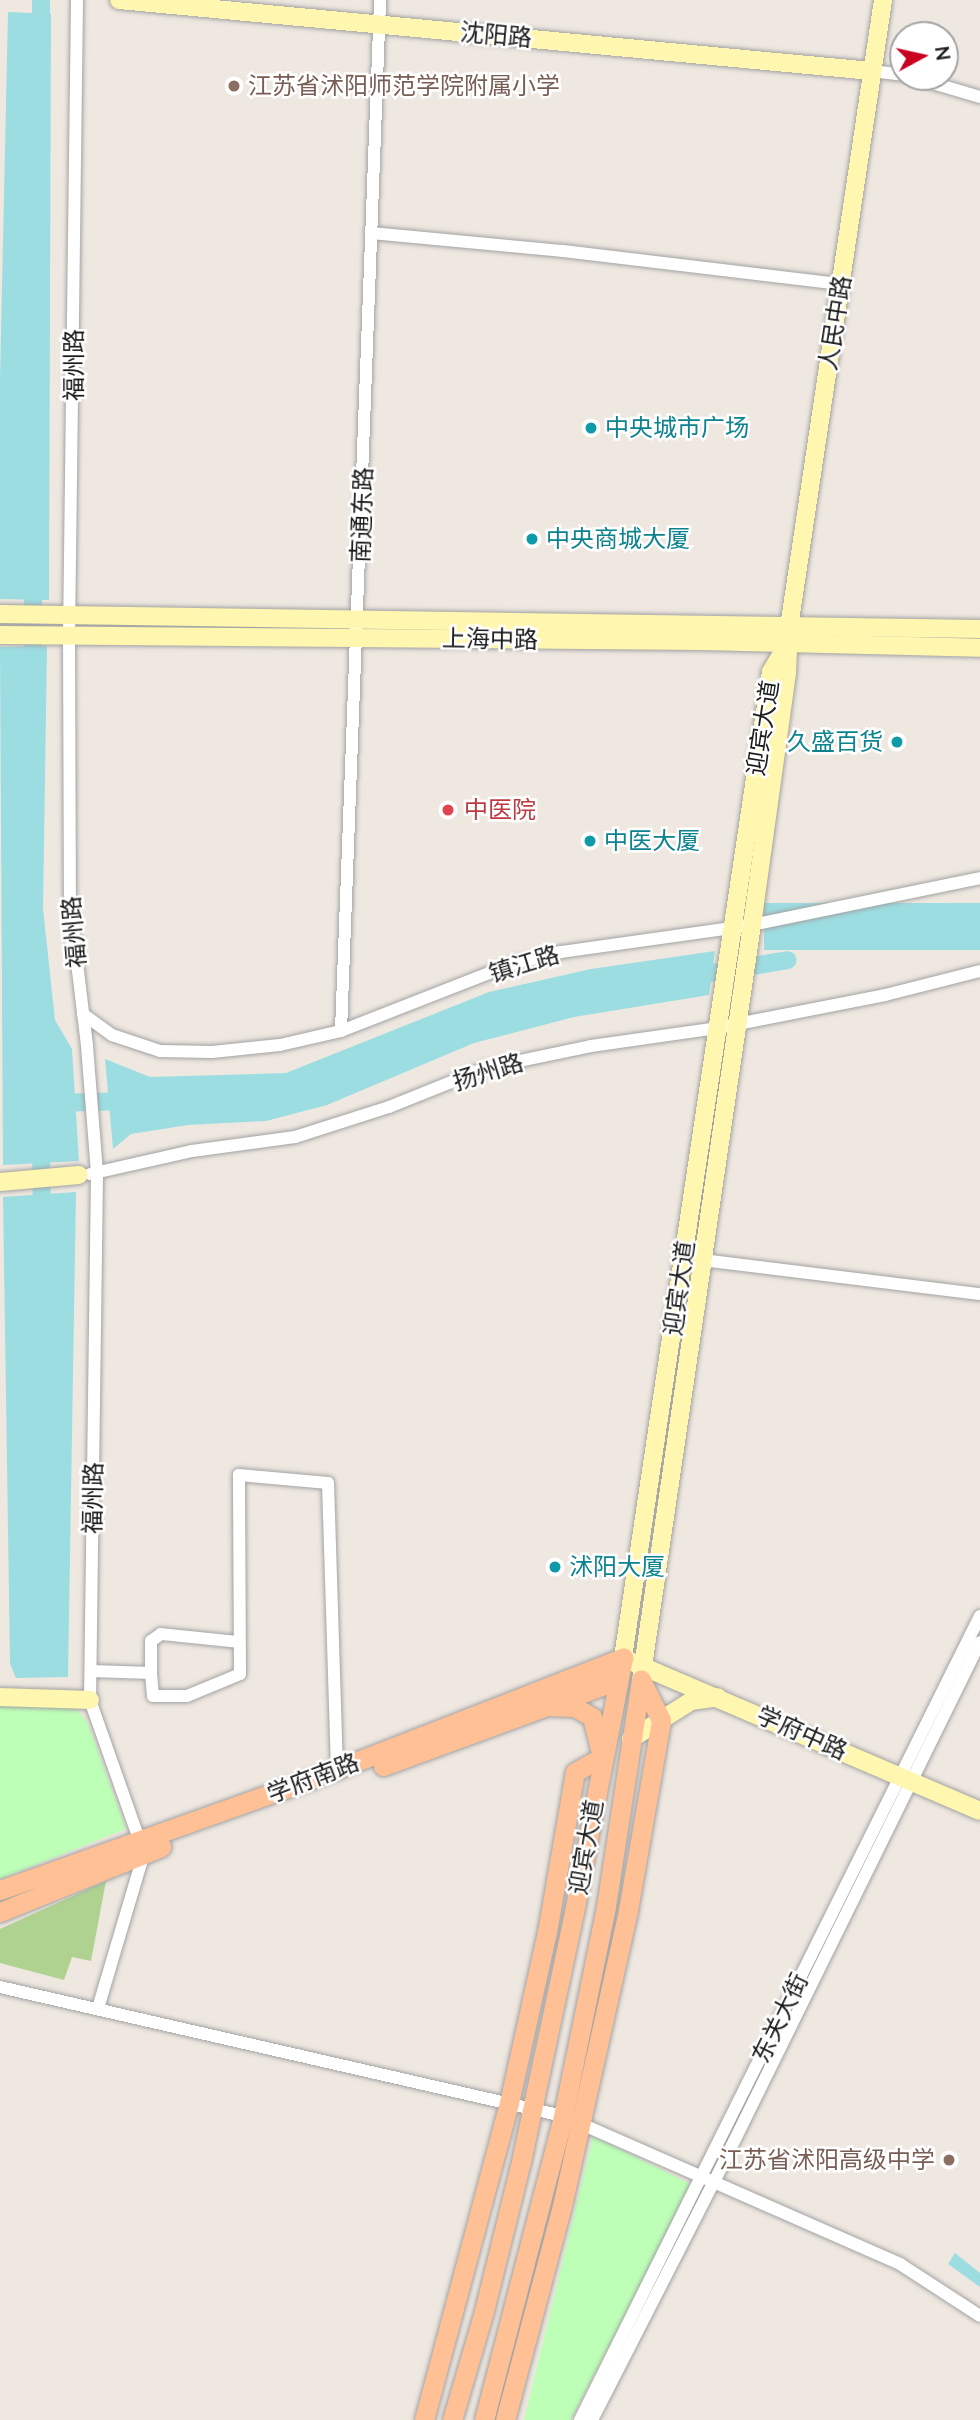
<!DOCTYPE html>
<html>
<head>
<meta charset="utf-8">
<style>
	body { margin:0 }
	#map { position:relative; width:980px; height:2420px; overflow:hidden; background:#efe8e1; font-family:Mulish,"Noto Sans SC",sans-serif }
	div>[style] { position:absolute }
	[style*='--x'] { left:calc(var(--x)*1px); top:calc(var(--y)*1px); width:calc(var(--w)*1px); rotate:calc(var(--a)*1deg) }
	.forest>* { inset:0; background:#afd291 }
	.park>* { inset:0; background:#beffb8 }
	.water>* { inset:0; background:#9cdde1; transform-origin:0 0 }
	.river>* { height:18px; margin:-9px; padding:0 9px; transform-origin:9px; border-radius:9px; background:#9cdde1 }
	.roads { filter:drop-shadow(0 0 2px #a3a3a3) drop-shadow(0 0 2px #a3a3a3) }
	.street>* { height:12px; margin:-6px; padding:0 6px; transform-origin:6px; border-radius:6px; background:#fff }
	.secondary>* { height:18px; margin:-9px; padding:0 9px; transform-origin:9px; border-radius:9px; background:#fff6af }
	.primary>* { height:19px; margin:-9.5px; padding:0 9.5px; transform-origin:9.5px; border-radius:9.5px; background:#ffc096 }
	.dots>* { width:19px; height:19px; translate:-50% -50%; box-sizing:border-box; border:4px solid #fff; border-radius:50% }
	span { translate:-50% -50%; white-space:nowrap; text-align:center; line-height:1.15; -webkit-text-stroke:5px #fff; paint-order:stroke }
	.street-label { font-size:24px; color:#1c1c1c }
	.education-label { font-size:24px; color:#785e54 }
	.left { translate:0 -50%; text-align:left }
	.right { translate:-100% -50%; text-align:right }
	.culture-label { font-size:24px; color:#0d838f }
	.health-label { font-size:24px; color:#be3a42 }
	.north { position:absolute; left:889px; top:21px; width:70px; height:70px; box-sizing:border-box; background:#fff; border:2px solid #a4a4a4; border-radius:50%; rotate:82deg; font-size:19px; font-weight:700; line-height:28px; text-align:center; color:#1c1c1c }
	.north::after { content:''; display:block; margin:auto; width:24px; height:32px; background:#c90020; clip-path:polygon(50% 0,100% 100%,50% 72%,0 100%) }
</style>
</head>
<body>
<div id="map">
	<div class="forest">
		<i style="clip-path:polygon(106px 1881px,91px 1961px,72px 1957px,64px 1980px,0 1963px,0 1929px)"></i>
	</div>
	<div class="park">
		<i style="clip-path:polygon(63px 1701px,79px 1712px,88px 1723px,126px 1829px,0 1879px,0 1703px)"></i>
		<i style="clip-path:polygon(593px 2136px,693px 2185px,571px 2420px,524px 2420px)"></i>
	</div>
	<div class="water">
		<i style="clip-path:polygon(8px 12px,51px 14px,49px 600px,0 599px,0 379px)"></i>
		<i style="clip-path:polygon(47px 646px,43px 909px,55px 1020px,72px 1049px,79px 1161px,3px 1165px,0 647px)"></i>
		<i style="left:980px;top:903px;width:47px;height:216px;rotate:90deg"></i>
		<i style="clip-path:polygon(715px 951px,709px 995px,574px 1017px,474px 1043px,327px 1105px,266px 1121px,188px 1125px,131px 1134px,113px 1149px,105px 1059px,150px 1077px,286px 1073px,489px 992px,591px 969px)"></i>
		<i style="clip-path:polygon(76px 1192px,68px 1677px,16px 1678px,10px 1664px,3px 1197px)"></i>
		<i style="clip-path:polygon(955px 2253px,980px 2273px,980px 2287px,948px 2264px)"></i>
	</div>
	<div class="river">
		<i style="--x:41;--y:35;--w:35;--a:-90"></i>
		<i style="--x:33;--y:651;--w:74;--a:-90"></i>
		<i style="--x:688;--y:977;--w:101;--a:-9.6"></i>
		<i style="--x:54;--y:1103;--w:77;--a:-1.5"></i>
		<i style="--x:41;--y:1141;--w:77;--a:89.3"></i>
	</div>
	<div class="roads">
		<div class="street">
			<i style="--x:77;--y:0;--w:634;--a:90.72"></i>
			<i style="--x:69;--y:634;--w:271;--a:89.8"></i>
			<i style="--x:70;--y:905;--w:142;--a:83.1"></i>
			<i style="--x:87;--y:1046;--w:128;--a:85.5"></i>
			<i style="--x:97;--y:1174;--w:526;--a:90.76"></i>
			<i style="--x:90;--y:1700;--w:162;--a:70.6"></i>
			<i style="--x:144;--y:1853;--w:162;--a:106.5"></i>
			<i style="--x:872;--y:71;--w:31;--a:7"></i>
			<i style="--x:912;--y:77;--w:71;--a:16.4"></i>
			<i style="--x:372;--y:233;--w:192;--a:5.4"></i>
			<i style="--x:563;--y:251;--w:280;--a:6.8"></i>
			<i style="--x:83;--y:1014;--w:36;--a:36"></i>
			<i style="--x:112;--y:1035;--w:51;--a:18.4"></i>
			<i style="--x:160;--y:1051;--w:52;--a:1.1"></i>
			<i style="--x:212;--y:1052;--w:68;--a:-5.9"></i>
			<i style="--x:280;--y:1045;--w:63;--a:-12.9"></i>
			<i style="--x:341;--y:1031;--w:180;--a:-21.4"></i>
			<i style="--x:509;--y:965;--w:54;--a:-14"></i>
			<i style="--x:561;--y:952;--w:193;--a:-8"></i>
			<i style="--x:752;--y:925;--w:233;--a:-11.6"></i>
			<i style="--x:341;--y:1031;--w:1032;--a:-87.83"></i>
			<i style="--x:90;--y:1174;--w:105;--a:-12.7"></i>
			<i style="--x:192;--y:1151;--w:104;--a:-7.7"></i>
			<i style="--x:295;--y:1137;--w:99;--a:-17.7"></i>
			<i style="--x:389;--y:1107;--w:105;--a:-21.9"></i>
			<i style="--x:486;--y:1068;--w:107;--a:-11.8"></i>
			<i style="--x:591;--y:1046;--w:127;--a:-8.1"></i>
			<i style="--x:717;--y:1028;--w:171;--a:-11.1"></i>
			<i style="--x:885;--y:995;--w:98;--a:-14.2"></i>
			<i style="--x:702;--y:1260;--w:280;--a:7"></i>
			<i style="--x:91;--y:1671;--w:60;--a:1.9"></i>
			<i style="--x:151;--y:1673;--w:23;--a:85"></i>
			<i style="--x:153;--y:1696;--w:34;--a:0"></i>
			<i style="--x:187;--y:1696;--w:57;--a:-22.5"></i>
			<i style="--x:240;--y:1674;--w:199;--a:-90.3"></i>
			<i style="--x:239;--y:1475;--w:89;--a:5.1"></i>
			<i style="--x:328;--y:1483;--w:287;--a:88.2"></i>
			<i style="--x:151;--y:1673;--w:32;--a:-90"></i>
			<i style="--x:151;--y:1641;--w:12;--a:-35"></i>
			<i style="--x:161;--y:1634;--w:78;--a:5.9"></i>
			<i style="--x:0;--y:1987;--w:578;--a:12.91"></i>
			<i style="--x:563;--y:2116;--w:368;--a:23.7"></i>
			<i style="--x:900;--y:2264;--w:95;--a:33"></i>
			<i style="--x:580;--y:2420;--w:898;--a:-63.55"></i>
			<i style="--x:592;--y:2420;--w:265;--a:-62.9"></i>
			<i style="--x:713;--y:2184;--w:604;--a:-63.77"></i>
		</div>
		<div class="secondary">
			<i style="--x:119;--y:0;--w:756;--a:5.39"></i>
			<i style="--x:0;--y:614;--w:980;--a:0.88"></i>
			<i style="--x:0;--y:635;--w:703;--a:0.49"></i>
			<i style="--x:703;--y:641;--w:277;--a:1.4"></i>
			<i style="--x:787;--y:645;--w:31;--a:121"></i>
			<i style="--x:771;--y:672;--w:997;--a:98.54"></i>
			<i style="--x:623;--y:1658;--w:388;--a:23.2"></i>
			<i style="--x:0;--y:1182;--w:79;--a:-5.1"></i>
			<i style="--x:641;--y:1680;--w:763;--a:-81.64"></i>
			<i style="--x:752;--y:925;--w:254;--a:-82.1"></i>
			<i style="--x:787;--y:673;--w:46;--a:-87.5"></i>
			<i style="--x:789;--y:627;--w:634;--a:-81.47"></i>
			<i style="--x:0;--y:1697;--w:90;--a:1.9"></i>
			<i style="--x:631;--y:1739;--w:71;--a:-32.3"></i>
			<i style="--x:691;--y:1701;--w:27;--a:-8"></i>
		</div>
		<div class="primary">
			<i style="--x:383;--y:1766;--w:250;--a:-20.1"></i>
			<i style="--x:0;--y:1890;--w:331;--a:-19.6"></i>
			<i style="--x:312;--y:1779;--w:334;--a:-21.3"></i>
			<i style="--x:0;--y:1912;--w:174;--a:-22"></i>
			<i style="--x:424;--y:2420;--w:328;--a:-75"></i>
			<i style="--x:509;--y:2103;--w:175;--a:-77.5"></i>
			<i style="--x:547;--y:1932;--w:162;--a:-80.1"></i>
			<i style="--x:575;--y:1772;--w:31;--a:-29"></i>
			<i style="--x:602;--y:1757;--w:41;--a:-104"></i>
			<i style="--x:592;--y:1717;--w:20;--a:-150"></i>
			<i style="--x:575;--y:1707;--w:31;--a:-178"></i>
			<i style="--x:452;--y:2420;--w:114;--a:-73.6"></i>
			<i style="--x:484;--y:2311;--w:159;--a:-76.1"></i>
			<i style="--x:522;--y:2157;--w:256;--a:-78"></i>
			<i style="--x:575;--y:1907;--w:254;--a:-79.1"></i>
			<i style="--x:484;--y:2420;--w:314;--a:-75.4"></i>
			<i style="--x:563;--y:2116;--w:214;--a:-78.4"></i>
			<i style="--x:606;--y:1906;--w:229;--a:-81.2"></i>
			<i style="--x:505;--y:2420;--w:221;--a:-75.1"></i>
			<i style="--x:562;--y:2206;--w:303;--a:-77.4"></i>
			<i style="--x:628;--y:1910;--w:193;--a:-80.1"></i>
			<i style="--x:661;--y:1720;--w:45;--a:-116.6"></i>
		</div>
	</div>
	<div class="dots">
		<i style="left:234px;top:86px;background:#8d6e63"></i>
		<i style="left:591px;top:428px;background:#0f9aa8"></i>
		<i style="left:532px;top:539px;background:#0f9aa8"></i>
		<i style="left:897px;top:742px;background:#0f9aa8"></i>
		<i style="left:448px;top:810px;background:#e0444e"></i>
		<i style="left:590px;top:841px;background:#0f9aa8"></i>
		<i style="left:555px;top:1567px;background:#0f9aa8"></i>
		<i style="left:949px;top:2160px;background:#8d6e63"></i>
	</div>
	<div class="street-label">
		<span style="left:496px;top:35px;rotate:5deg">沈阳路</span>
		<span style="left:835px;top:323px;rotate:-81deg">人民中路</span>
		<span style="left:74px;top:365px;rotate:-90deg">福州路</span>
		<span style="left:362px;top:515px;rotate:-88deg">南通东路</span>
		<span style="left:490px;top:639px;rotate:1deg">上海中路</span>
		<span style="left:763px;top:728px;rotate:-81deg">迎宾大道</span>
		<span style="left:74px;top:932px;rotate:-95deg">福州路</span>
		<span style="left:524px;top:964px;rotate:-17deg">镇江路</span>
		<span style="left:488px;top:1072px;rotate:-17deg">扬州路</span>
		<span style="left:679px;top:1288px;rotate:-82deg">迎宾大道</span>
		<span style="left:93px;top:1498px;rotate:-89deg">福州路</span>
		<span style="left:802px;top:1733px;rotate:24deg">学府中路</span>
		<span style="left:313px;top:1778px;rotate:-21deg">学府南路</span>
		<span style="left:586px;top:1847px;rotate:-80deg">迎宾大道</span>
		<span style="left:780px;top:2018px;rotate:-64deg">东关大街</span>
	</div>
	<div class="education-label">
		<span class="left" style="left:248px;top:86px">江苏省沭阳师范学院附属小学</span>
		<span class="right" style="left:935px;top:2160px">江苏省沭阳高级中学</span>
	</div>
	<div class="culture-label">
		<span class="left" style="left:605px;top:428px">中央城市广场</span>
		<span class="left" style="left:546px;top:539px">中央商城大厦</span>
		<span class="right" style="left:883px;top:742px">久盛百货</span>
		<span class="left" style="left:604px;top:841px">中医大厦</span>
		<span class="left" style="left:569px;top:1567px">沭阳大厦</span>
	</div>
	<div class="health-label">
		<span class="left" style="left:464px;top:810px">中医院</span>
	</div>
	<div class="north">N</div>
</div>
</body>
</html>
